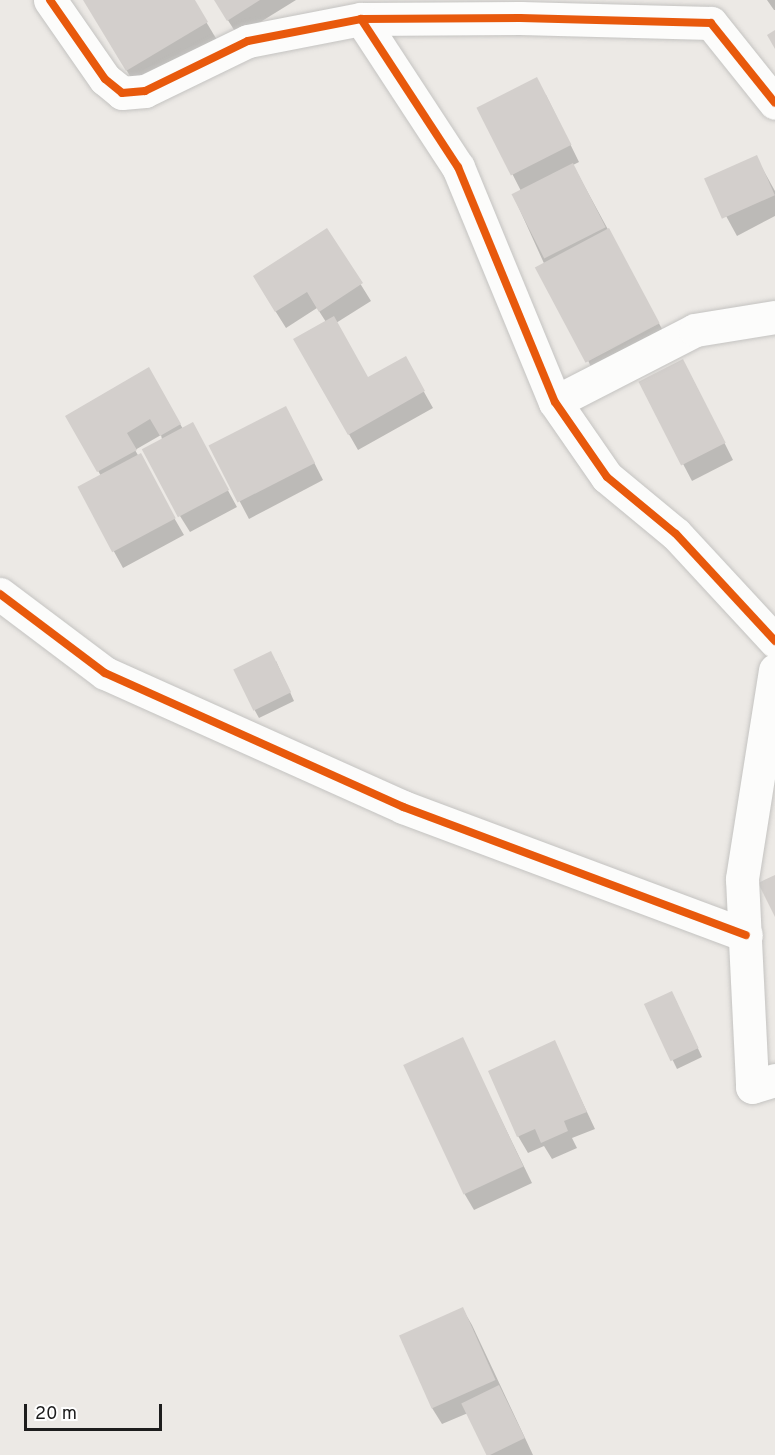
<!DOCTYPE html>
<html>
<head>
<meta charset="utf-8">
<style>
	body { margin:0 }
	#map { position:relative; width:775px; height:1455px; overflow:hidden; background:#ece9e5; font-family:Overpass,sans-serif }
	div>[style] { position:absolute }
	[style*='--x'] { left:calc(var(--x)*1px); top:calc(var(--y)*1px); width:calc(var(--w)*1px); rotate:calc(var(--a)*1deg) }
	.shadow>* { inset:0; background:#0003 }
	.building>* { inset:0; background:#d3cfcc; transform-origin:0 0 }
	.roads { filter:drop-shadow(0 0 2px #c4c3c1) drop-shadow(0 0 2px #c4c3c1) }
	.street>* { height:33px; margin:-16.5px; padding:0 16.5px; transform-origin:16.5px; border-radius:16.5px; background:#fcfcfb }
	.cycleway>* { height:8px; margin:-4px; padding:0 4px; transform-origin:4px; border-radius:4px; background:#e8590c }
	span { translate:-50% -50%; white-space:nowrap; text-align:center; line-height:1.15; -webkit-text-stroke:6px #fff; paint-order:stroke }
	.scale { position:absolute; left:24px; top:1404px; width:138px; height:27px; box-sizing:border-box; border:3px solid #1d1d1d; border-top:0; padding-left:8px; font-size:18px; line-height:21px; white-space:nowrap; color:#1d1d1d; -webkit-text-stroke:4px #fff; paint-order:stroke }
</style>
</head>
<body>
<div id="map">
	<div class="shadow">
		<i style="clip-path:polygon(85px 0,193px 0,220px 45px,140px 93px)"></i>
		<i style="clip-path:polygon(215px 0,296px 0,238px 36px)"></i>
		<i style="clip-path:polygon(767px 0,775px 0,775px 10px,774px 10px)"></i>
		<i style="clip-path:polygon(546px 95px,579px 162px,573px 165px,668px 340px,596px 378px,513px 195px,521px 191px,478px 107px)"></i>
		<i style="clip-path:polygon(756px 157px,775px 191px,775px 216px,737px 236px,708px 183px)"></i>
		<i style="clip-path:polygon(327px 230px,371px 301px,336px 323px,368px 379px,405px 358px,433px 408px,358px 450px,295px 340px,326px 322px,317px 308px,286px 328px,264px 293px)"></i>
		<i style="clip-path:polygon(149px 369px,183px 429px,201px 441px,237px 507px,190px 532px,180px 516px,161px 435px,135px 450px,184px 535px,123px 568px,79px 488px,101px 476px,67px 416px)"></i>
		<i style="clip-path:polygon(692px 378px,733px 460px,692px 481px,640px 382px)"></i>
		<i style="clip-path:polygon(295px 425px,323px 480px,249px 519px,211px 447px)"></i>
		<i style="clip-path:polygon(276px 661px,294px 701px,259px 718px,254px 709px)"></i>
		<i style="clip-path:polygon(676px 1001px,702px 1057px,677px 1069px,646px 1005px)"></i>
		<i style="clip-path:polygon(462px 1039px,532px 1183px,474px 1210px,464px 1193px)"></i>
		<i style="clip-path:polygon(554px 1042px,595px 1129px,572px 1138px,577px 1148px,552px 1159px,544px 1146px,528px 1153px,518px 1136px)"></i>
		<i style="clip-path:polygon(462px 1308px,472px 1325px,533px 1455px,488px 1455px,468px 1413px,442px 1424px,432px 1408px)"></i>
	</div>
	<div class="building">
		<i style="clip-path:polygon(83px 0,195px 0,208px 22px,126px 71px)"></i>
		<i style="clip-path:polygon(214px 0,260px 0,227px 21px)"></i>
		<i style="clip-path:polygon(775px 30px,775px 49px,767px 35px)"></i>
		<i style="left:537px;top:77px;width:76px;height:68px;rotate:63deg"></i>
		<i style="left:757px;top:155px;width:44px;height:58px;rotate:66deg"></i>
		<i style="left:573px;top:163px;width:72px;height:69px;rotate:63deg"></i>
		<i style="clip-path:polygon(327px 228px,363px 283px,319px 312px,307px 292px,275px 312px,253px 276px)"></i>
		<i style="left:609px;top:228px;width:108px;height:84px;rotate:62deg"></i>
		<i style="clip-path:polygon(334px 316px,368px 377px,406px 356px,425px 391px,348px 435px,293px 339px)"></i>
		<i style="left:683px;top:359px;width:94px;height:50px;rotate:63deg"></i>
		<i style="clip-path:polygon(149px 367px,181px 424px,160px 436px,150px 419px,127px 433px,137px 450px,97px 472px,65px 416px)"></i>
		<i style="left:286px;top:406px;width:64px;height:87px;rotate:63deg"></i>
		<i style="left:193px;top:422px;width:77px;height:58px;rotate:62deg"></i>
		<i style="left:141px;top:453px;width:74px;height:72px;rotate:62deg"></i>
		<i style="left:271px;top:651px;width:46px;height:42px;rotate:64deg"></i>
		<i style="clip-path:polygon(775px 875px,775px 917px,758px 883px)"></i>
		<i style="left:672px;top:991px;width:63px;height:31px;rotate:65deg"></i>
		<i style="left:463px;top:1037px;width:143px;height:66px;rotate:65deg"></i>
		<i style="clip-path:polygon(555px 1040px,587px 1112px,564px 1121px,568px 1131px,541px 1143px,535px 1129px,517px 1137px,488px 1071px)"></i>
		<i style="left:463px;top:1307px;width:80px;height:70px;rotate:66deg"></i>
		<i style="left:499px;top:1385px;width:59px;height:42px;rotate:64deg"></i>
	</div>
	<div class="roads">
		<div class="street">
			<i style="--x:50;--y:0;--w:96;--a:55.2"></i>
			<i style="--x:105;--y:79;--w:22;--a:39"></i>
			<i style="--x:122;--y:93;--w:23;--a:-5"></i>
			<i style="--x:145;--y:91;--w:114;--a:-25.9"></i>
			<i style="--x:248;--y:41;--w:115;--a:-11"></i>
			<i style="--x:361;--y:19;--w:159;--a:-0.4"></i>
			<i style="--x:520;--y:18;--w:191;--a:1.5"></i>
			<i style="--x:711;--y:23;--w:102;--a:51.3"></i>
			<i style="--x:361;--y:19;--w:177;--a:56.8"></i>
			<i style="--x:458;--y:167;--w:254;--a:67.6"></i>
			<i style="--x:555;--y:402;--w:91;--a:55.3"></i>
			<i style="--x:607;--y:477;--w:89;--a:39.6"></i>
			<i style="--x:676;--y:534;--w:146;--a:47.2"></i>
			<i style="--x:555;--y:402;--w:157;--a:-27.2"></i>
			<i style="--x:695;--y:330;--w:81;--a:-9.2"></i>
			<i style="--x:0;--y:594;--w:131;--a:37"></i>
			<i style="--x:105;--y:673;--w:327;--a:24.2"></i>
			<i style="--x:403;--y:807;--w:366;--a:20.5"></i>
			<i style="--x:775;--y:670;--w:212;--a:99"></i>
			<i style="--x:742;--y:879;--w:208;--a:87.2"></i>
			<i style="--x:752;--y:1087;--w:24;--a:-17"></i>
		</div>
	</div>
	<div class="cycleway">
		<i style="--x:50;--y:0;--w:96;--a:55.2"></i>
		<i style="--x:105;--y:79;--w:22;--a:39"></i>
		<i style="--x:122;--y:93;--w:23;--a:-5"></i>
		<i style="--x:145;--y:91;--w:114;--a:-25.9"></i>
		<i style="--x:248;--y:41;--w:115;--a:-11"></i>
		<i style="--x:361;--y:19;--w:159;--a:-0.4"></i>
		<i style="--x:520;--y:18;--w:191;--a:1.5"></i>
		<i style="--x:711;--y:23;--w:102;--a:51.3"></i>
		<i style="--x:361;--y:19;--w:177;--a:56.8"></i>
		<i style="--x:458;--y:167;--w:254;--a:67.6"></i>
		<i style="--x:555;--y:402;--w:91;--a:55.3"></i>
		<i style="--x:607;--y:477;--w:89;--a:39.6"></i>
		<i style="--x:676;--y:534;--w:146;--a:47.2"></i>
		<i style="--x:0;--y:594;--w:131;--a:37"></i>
		<i style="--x:105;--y:673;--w:327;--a:24.2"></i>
		<i style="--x:403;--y:807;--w:366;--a:20.5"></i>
	</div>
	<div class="scale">20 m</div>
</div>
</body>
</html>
